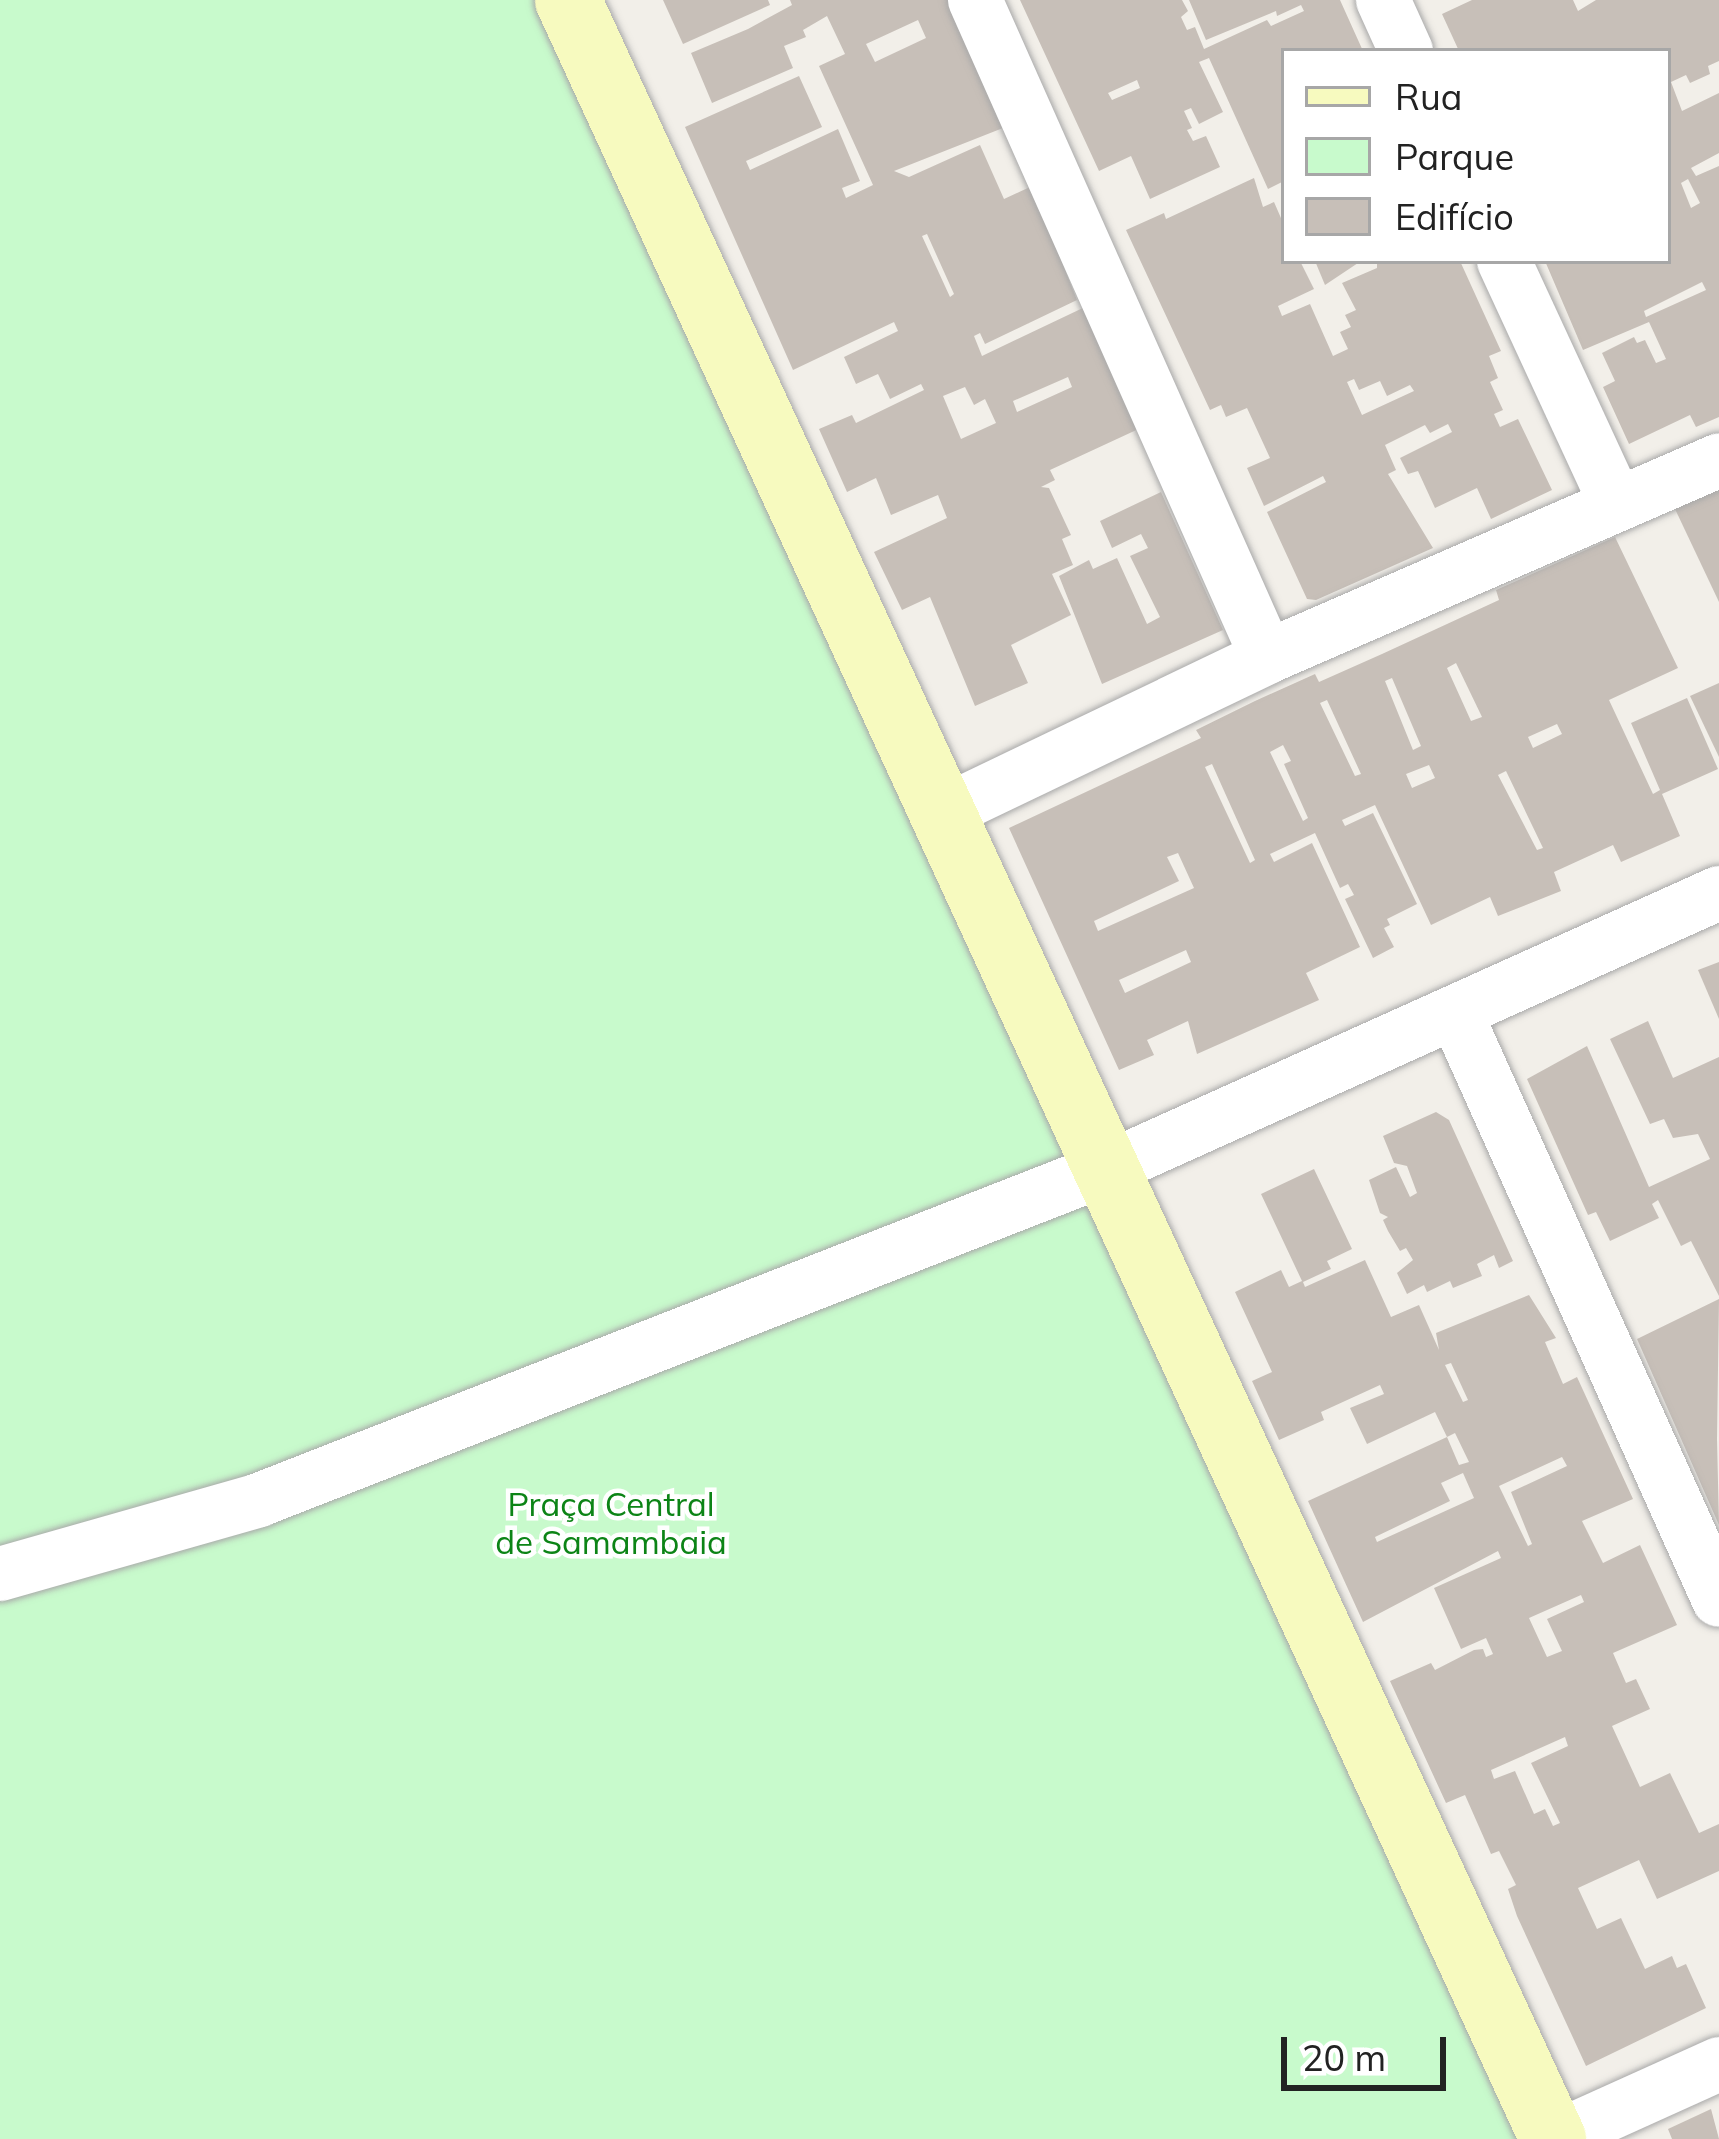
<!DOCTYPE html>
<html>
<head>
<meta charset="utf-8">
<style>
	body { margin:0 }
	#map { position:relative; width:1719px; height:2139px; overflow:hidden; background:#f2efe9; font-family:Mulish,sans-serif }
	div>[style] { position:absolute }
	[style*='--x'] { left:calc(var(--x)*1px); top:calc(var(--y)*1px); width:calc(var(--w)*1px); rotate:calc(var(--a)*1deg) }
	.park>* { inset:0; background:#c8facc }
	.building>* { inset:0; background:#c7bfb8 }
	.roads { filter:drop-shadow(0 0 3px #a9a9a9) drop-shadow(0 0 3px #a9a9a9) }
	.street>* { height:54px; margin:-27px; padding:0 27px; transform-origin:27px; border-radius:27px; background:#fff }
	.secondary>* { height:66px; margin:-33px; padding:0 33px; transform-origin:33px; border-radius:33px; background:#f7fabf }
	span { translate:-50% -50%; white-space:nowrap; text-align:center; line-height:1.15; -webkit-text-stroke:9px #fff; paint-order:stroke }
	.park-label { font-size:33px; color:#0c8416 }
	.legend { position:absolute; left:1281px; top:48px; width:390px; height:216px; box-sizing:border-box; background:#fff; border:3px solid #a7a7a7; margin:0; padding:15px 21px; list-style:none; font-size:36px; color:#222 }
	.legend li { display:flex; align-items:center; gap:24px; height:60px }
	.legend b { width:60px; border:3px solid #a7a7a7 }
	.scale { position:absolute; left:1281px; top:2037px; width:165px; height:54px; box-sizing:border-box; border:6px solid #222; border-top:0; padding-left:15px; font-size:36px; line-height:42px; white-space:nowrap; color:#222; -webkit-text-stroke:9px #fff; paint-order:stroke }
</style>
</head>
<body>
<div id="map">
	<div class="park">
		<i style="clip-path:polygon(0 0,583px 0,1569px 2139px,0 2139px)"></i>
	</div>
	<div class="building">
		<i style="clip-path:polygon(663px 0,768px 0,770px 5px,683px 44px)"></i>
		<i style="clip-path:polygon(evenodd,790px 0,949px 0,1008px 126px,894px 171px,909px 177px,980px 145px,1004px 199px,1032px 186px,1077px 300px,985px 344px,980px 333px,974px 336px,982px 356px,1087px 306px,1145px 426px,1050px 470px,1055px 480px,1041px 487px,1049px 488px,1071px 535px,1062px 539px,1073px 565px,1052px 574px,1071px 615px,1011px 645px,1028px 683px,975px 706px,930px 597px,902px 610px,874px 552px,947px 518px,938px 495px,891px 515px,876px 478px,847px 492px,819px 429px,852px 415px,856px 423px,924px 390px,921px 384px,890px 399px,878px 374px,856px 384px,844px 357px,898px 331px,894px 322px,793px 370px,685px 127px,799px 76px,822px 127px,746px 161px,750px 170px,838px 129px,860px 181px,842px 188px,846px 198px,873px 185px,819px 66px,845px 54px,827px 16px,803px 30px,806px 37px,784px 46px,793px 68px,712px 103px,691px 53px,748px 29px,792px 5px,790px 0,918px 20px,926px 38px,875px 62px,866px 44px,918px 20px,790px 0,927px 234px,954px 294px,950px 297px,922px 236px,927px 234px,790px 0,1068px 377px,1072px 387px,1017px 412px,1013px 401px,1068px 377px,790px 0,965px 387px,974px 405px,985px 399px,996px 423px,961px 439px,943px 396px,965px 387px)"></i>
		<i style="clip-path:polygon(evenodd,1020px 0,1182px 0,1188px 11px,1181px 17px,1187px 30px,1195px 27px,1204px 49px,1267px 20px,1271px 26px,1304px 11px,1301px 5px,1277px 16px,1276px 11px,1206px 40px,1189px 0,1340px 0,1363px 51px,1284px 51px,1284px 181px,1268px 189px,1209px 58px,1199px 62px,1223px 112px,1199px 124px,1191px 108px,1184px 111px,1192px 128px,1187px 130px,1193px 141px,1206px 136px,1220px 167px,1150px 199px,1131px 156px,1099px 171px,1020px 0,1137px 80px,1140px 88px,1112px 100px,1108px 93px,1137px 80px)"></i>
		<i style="clip-path:polygon(evenodd,1472px 0,1573px 0,1578px 11px,1596px 0,1719px 0,1719px 61px,1708px 66px,1710px 74px,1690px 83px,1686px 75px,1671px 82px,1682px 111px,1719px 93px,1719px 153px,1691px 168px,1696px 176px,1719px 166px,1719px 417px,1696px 427px,1690px 415px,1629px 444px,1603px 387px,1615px 381px,1602px 353px,1634px 337px,1637px 343px,1645px 340px,1656px 363px,1666px 359px,1649px 322px,1583px 350px,1545px 261px,1668px 261px,1668px 51px,1459px 51px,1442px 14px,1472px 0,1688px 179px,1700px 203px,1691px 208px,1681px 183px,1688px 179px,1472px 0,1702px 282px,1706px 290px,1646px 317px,1644px 311px,1702px 282px)"></i>
		<i style="clip-path:polygon(evenodd,1254px 178px,1263px 207px,1274px 202px,1284px 225px,1284px 261px,1300px 261px,1314px 289px,1278px 306px,1282px 316px,1310px 304px,1333px 356px,1348px 349px,1340px 332px,1351px 327px,1345px 315px,1356px 310px,1342px 283px,1377px 268px,1377px 261px,1460px 261px,1501px 351px,1489px 356px,1498px 378px,1490px 382px,1503px 410px,1494px 414px,1500px 427px,1518px 419px,1552px 490px,1491px 519px,1477px 488px,1435px 508px,1418px 471px,1408px 474px,1400px 458px,1452px 432px,1448px 424px,1430px 433px,1425px 425px,1385px 445px,1396px 470px,1388px 474px,1433px 548px,1316px 600px,1307px 599px,1267px 512px,1326px 482px,1323px 476px,1264px 506px,1247px 468px,1270px 458px,1247px 408px,1226px 417px,1221px 405px,1210px 410px,1126px 230px,1164px 213px,1166px 219px,1254px 178px,1354px 379px,1359px 390px,1380px 381px,1387px 396px,1410px 385px,1414px 391px,1362px 415px,1347px 382px,1354px 379px)"></i>
		<i style="clip-path:polygon(1315px 261px,1361px 261px,1325px 285px)"></i>
		<i style="clip-path:polygon(1719px 489px,1719px 602px,1675px 509px)"></i>
		<i style="clip-path:polygon(1161px 492px,1223px 630px,1102px 684px,1059px 576px,1089px 560px,1093px 569px,1117px 558px,1147px 624px,1160px 617px,1130px 556px,1148px 548px,1141px 534px,1112px 548px,1100px 521px)"></i>
		<i style="clip-path:polygon(evenodd,1615px 537px,1678px 668px,1609px 700px,1653px 794px,1660px 790px,1631px 723px,1687px 698px,1718px 769px,1662px 794px,1680px 836px,1621px 862px,1613px 845px,1554px 872px,1561px 891px,1498px 916px,1490px 897px,1431px 925px,1375px 805px,1342px 820px,1345px 826px,1373px 813px,1417px 904px,1387px 919px,1390px 925px,1384px 928px,1394px 947px,1373px 958px,1345px 899px,1354px 895px,1348px 884px,1340px 888px,1315px 833px,1270px 854px,1274px 862px,1312px 843px,1360px 947px,1306px 973px,1319px 1000px,1197px 1054px,1188px 1021px,1147px 1040px,1154px 1055px,1119px 1070px,1009px 828px,1201px 738px,1196px 730px,1255px 701px,1315px 674px,1319px 682px,1382px 654px,1499px 600px,1496px 590px,1615px 537px,1456px 663px,1482px 717px,1471px 721px,1447px 668px,1456px 663px,1615px 537px,1392px 678px,1421px 746px,1413px 750px,1385px 681px,1392px 678px,1615px 537px,1327px 700px,1361px 774px,1355px 776px,1320px 703px,1327px 700px,1615px 537px,1557px 724px,1562px 734px,1533px 748px,1528px 737px,1557px 724px,1615px 537px,1283px 745px,1291px 761px,1284px 764px,1308px 818px,1303px 821px,1270px 752px,1283px 745px,1615px 537px,1212px 764px,1255px 860px,1250px 863px,1205px 767px,1212px 764px,1615px 537px,1429px 765px,1435px 778px,1412px 788px,1406px 774px,1429px 765px,1615px 537px,1506px 771px,1543px 848px,1537px 850px,1498px 775px,1506px 771px,1615px 537px,1178px 853px,1194px 888px,1098px 931px,1094px 921px,1179px 881px,1167px 857px,1178px 853px,1615px 537px,1186px 950px,1191px 962px,1125px 993px,1119px 980px,1186px 950px)"></i>
		<i style="clip-path:polygon(1719px 683px,1719px 757px,1690px 696px)"></i>
		<i style="clip-path:polygon(1719px 962px,1719px 1019px,1698px 970px)"></i>
		<i style="clip-path:polygon(1648px 1021px,1673px 1078px,1719px 1057px,1719px 1296px,1691px 1241px,1681px 1246px,1658px 1200px,1652px 1204px,1659px 1218px,1610px 1241px,1596px 1212px,1588px 1215px,1527px 1079px,1587px 1046px,1649px 1187px,1710px 1159px,1698px 1134px,1673px 1138px,1664px 1119px,1650px 1124px,1610px 1039px)"></i>
		<i style="clip-path:polygon(1436px 1112px,1449px 1120px,1513px 1261px,1499px 1268px,1494px 1255px,1477px 1264px,1482px 1276px,1453px 1288px,1450px 1281px,1427px 1292px,1424px 1285px,1407px 1294px,1397px 1273px,1413px 1260px,1406px 1248px,1400px 1251px,1388px 1231px,1383px 1220px,1388px 1217px,1380px 1213px,1369px 1180px,1396px 1167px,1410px 1197px,1417px 1193px,1407px 1166px,1394px 1163px,1383px 1136px)"></i>
		<i style="clip-path:polygon(evenodd,1314px 1169px,1352px 1249px,1327px 1261px,1331px 1269px,1303px 1282px,1305px 1287px,1365px 1260px,1391px 1317px,1419px 1305px,1439px 1350px,1436px 1333px,1529px 1295px,1556px 1338px,1545px 1342px,1563px 1384px,1577px 1377px,1633px 1499px,1582px 1521px,1603px 1563px,1640px 1545px,1677px 1625px,1613px 1653px,1626px 1683px,1636px 1679px,1650px 1709px,1612px 1726px,1640px 1787px,1670px 1773px,1699px 1833px,1719px 1824px,1719px 1871px,1657px 1899px,1639px 1860px,1578px 1888px,1597px 1929px,1621px 1918px,1645px 1969px,1672px 1956px,1677px 1968px,1686px 1964px,1706px 2008px,1586px 2066px,1517px 1916px,1508px 1889px,1516px 1885px,1499px 1851px,1491px 1854px,1465px 1795px,1446px 1803px,1390px 1681px,1431px 1663px,1435px 1670px,1474px 1650px,1483px 1649px,1486px 1657px,1493px 1654px,1486px 1638px,1461px 1649px,1434px 1588px,1501px 1558px,1498px 1551px,1363px 1622px,1308px 1501px,1447px 1437px,1459px 1465px,1469px 1462px,1455px 1433px,1447px 1437px,1435px 1412px,1367px 1444px,1350px 1408px,1384px 1394px,1380px 1385px,1321px 1412px,1324px 1420px,1279px 1440px,1252px 1381px,1272px 1372px,1235px 1292px,1281px 1270px,1289px 1287px,1302px 1281px,1261px 1194px,1314px 1169px,1451px 1363px,1468px 1400px,1463px 1402px,1445px 1365px,1451px 1363px,1314px 1169px,1562px 1457px,1567px 1466px,1511px 1492px,1532px 1544px,1528px 1546px,1499px 1486px,1562px 1457px,1314px 1169px,1463px 1473px,1474px 1498px,1377px 1542px,1375px 1537px,1450px 1501px,1441px 1483px,1463px 1473px,1314px 1169px,1581px 1595px,1584px 1602px,1547px 1619px,1562px 1651px,1547px 1657px,1529px 1618px,1581px 1595px,1314px 1169px,1565px 1737px,1568px 1746px,1531px 1763px,1560px 1823px,1553px 1826px,1545px 1809px,1534px 1814px,1515px 1771px,1494px 1779px,1491px 1770px,1565px 1737px)"></i>
		<i style="clip-path:polygon(1719px 1299px,1717px 1439px,1719px 1525px,1637px 1339px)"></i>
		<i style="clip-path:polygon(1711px 2109px,1719px 2139px,1672px 2139px,1668px 2129px)"></i>
	</div>
	<div class="roads">
		<div class="street">
			<i style="--x:975;--y:0;--w:719;--a:66.04"></i>
			<i style="--x:1383;--y:0;--w:56;--a:65.7"></i>
			<i style="--x:1504;--y:261;--w:267;--a:65.2"></i>
			<i style="--x:940;--y:814;--w:363;--a:-25.6"></i>
			<i style="--x:1267;--y:657;--w:493;--a:-23.5"></i>
			<i style="--x:1456;--y:1014;--w:642;--a:65.83"></i>
			<i style="--x:0;--y:1574;--w:269;--a:-15.9"></i>
			<i style="--x:259;--y:1500;--w:909;--a:-21.35"></i>
			<i style="--x:1106;--y:1169;--w:672;--a:-24.24"></i>
			<i style="--x:1553;--y:2139;--w:182;--a:-24.3"></i>
		</div>
		<div class="secondary">
			<i style="--x:568;--y:0;--w:2355;--a:65.27"></i>
		</div>
	</div>
	<div class="park-label">
		<span style="left:611px;top:1523px">Praça Central<br>de Samambaia</span>
	</div>
	<ul class="legend">
	<li><b style="height:15px;background:#f7fabf"></b>Rua</li>
	<li><b style="height:33px;background:#c8facc"></b>Parque</li>
	<li><b style="height:33px;background:#c7bfb8"></b>Edifício</li>
	</ul>
	<div class="scale">20 m</div>
</div>
</body>
</html>
